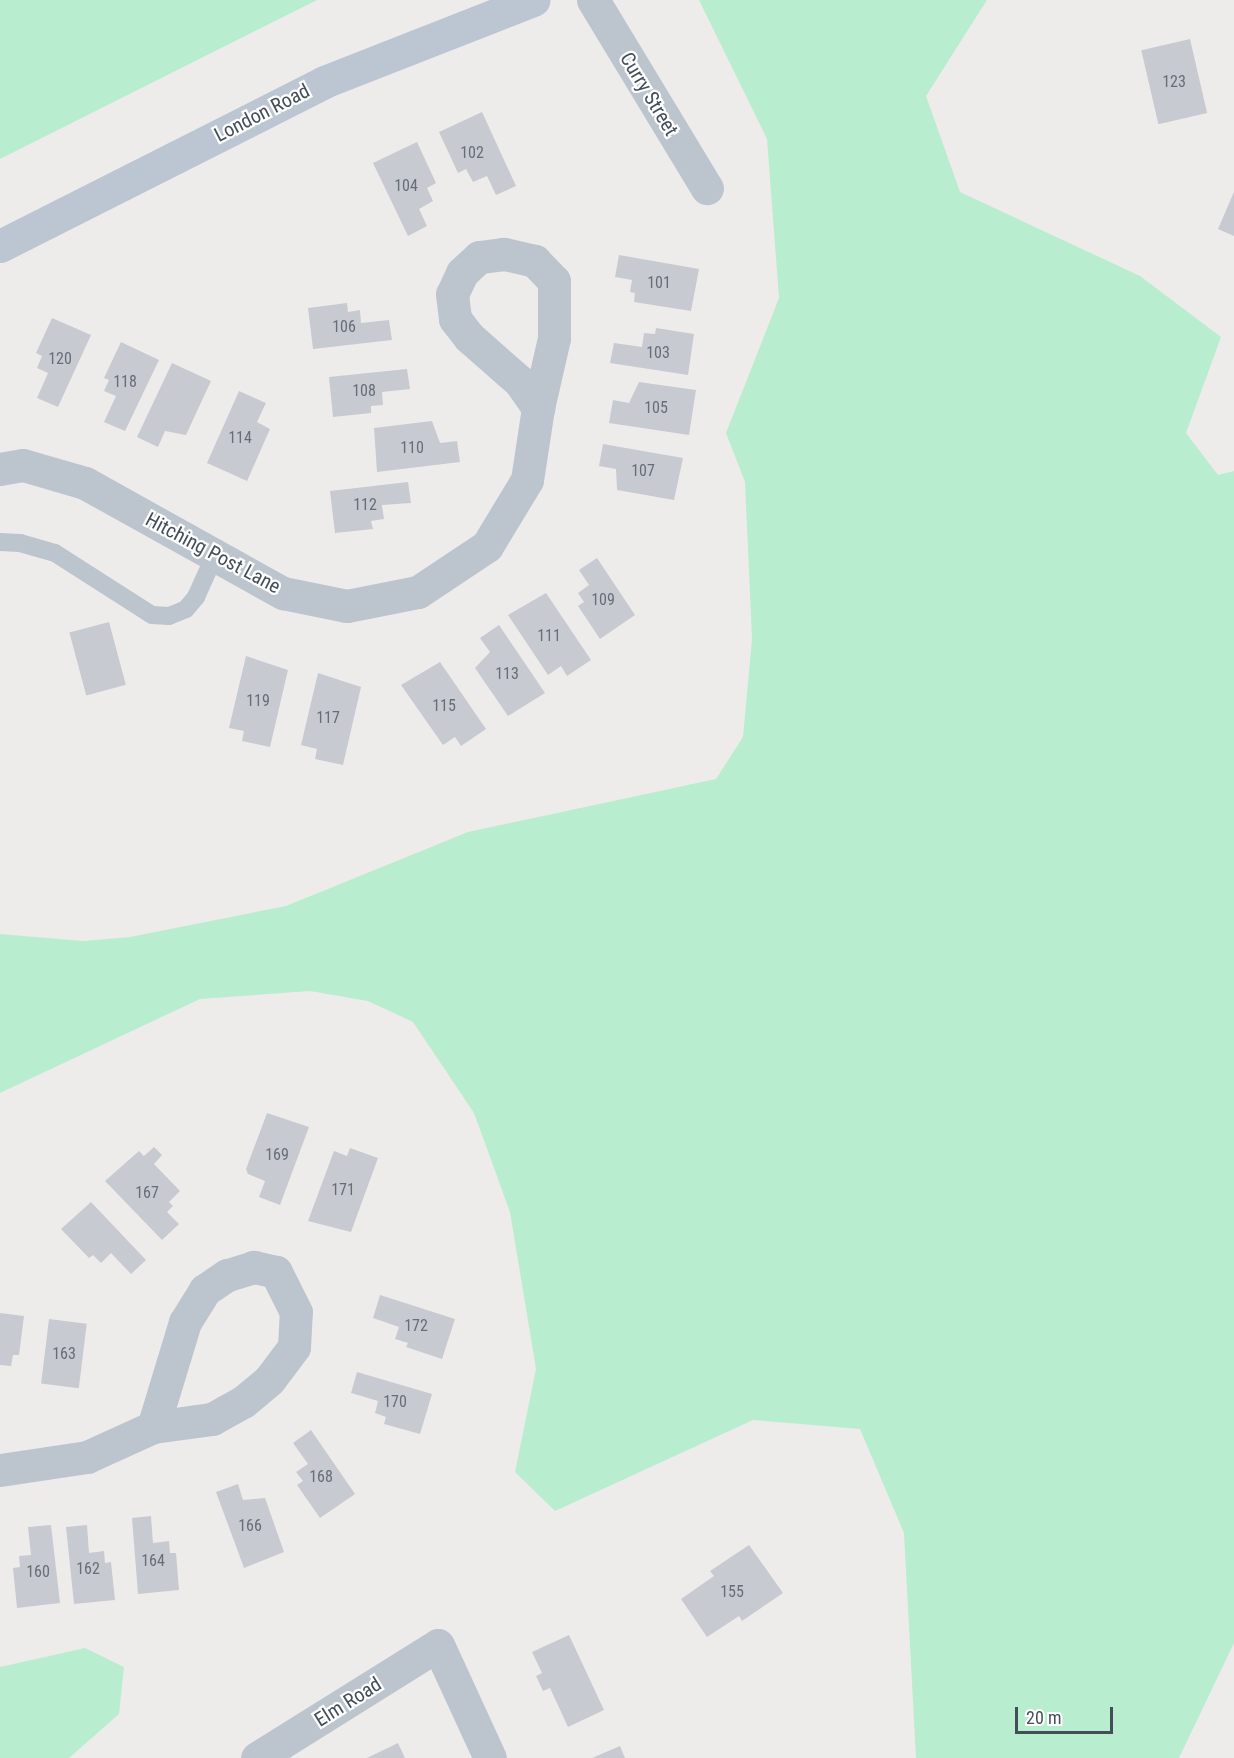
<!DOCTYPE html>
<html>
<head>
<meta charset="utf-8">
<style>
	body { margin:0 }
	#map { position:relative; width:1234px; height:1758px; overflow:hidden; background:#eeebeb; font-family:"Roboto Condensed",sans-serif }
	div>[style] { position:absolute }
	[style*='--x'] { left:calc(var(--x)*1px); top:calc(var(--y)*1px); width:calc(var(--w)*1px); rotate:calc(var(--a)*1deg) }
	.green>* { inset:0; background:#b9edcf }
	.building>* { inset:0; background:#c8cad1; transform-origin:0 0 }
	.lane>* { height:18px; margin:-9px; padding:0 9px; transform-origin:9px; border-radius:9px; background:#bcc5ce }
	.street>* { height:33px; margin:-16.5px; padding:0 16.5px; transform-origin:16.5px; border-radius:16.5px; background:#bcc5ce }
	.secondary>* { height:33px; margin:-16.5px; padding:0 16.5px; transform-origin:16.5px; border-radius:16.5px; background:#bcc6d2 }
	span { translate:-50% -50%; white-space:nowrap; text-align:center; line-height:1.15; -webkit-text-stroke:4.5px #fff; paint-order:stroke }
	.number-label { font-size:16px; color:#656d76 }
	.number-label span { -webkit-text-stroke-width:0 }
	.street-label { font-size:20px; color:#444e58 }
	.scale { position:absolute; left:1015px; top:1707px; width:98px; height:27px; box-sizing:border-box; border:3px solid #444e58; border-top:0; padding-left:8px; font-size:18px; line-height:21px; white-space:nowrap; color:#444e58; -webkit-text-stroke:4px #fff; paint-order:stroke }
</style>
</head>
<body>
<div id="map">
	<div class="green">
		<i style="clip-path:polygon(0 0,317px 0,0 159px)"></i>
		<i style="clip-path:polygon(699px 0,987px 0,926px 96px,960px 192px,1140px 276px,1221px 337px,1186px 433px,1218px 475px,1234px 471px,1234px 1643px,1179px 1758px,916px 1758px,904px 1533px,860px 1429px,753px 1420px,555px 1511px,515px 1472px,536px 1369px,510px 1212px,474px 1113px,413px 1022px,368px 1001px,310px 991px,200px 999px,0 1093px,0 934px,83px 941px,130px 937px,286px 906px,468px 832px,716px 779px,743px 737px,752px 639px,745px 482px,726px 433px,779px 298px,767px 139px)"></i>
		<i style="clip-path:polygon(85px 1648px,124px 1667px,119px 1714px,69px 1758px,0 1758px,0 1667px)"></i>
	</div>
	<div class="building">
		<i style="left:1190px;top:39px;width:76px;height:50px;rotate:77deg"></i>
		<i style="clip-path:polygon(482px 112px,516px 186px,496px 195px,487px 176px,473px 182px,466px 169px,458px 173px,439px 132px)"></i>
		<i style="clip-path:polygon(417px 142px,436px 183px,427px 188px,433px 201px,419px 209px,427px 226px,408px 236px,373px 163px)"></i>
		<i style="clip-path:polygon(1234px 192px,1234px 236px,1218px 229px)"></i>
		<i style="clip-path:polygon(619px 255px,699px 269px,691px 311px,634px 302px,635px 293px,630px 292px,632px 280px,615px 277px)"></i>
		<i style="clip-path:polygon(347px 303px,348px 312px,360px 310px,361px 323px,389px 320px,392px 340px,313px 349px,308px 308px)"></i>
		<i style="clip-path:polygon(52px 318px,91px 335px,58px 407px,37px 398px,48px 373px,37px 368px,42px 356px,36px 353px)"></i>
		<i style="clip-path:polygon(656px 328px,694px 334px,688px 375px,610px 363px,614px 343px,642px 347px,644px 333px,655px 334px)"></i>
		<i style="clip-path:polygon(121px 342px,159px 360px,125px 431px,104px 422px,116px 396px,104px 391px,109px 380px,104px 378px)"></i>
		<i style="clip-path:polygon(172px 363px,211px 381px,186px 435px,165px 431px,158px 447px,137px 437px)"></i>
		<i style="clip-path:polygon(407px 369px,410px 389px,382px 392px,383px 405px,371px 406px,371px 413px,333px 417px,329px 377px)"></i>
		<i style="clip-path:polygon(639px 382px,696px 390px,689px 435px,609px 423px,613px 400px,629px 403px)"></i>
		<i style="clip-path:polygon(239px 391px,266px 403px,257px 422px,270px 429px,247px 481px,207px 463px)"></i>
		<i style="clip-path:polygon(432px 421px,440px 443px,457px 441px,460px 462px,377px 472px,374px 428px)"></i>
		<i style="clip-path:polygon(603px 444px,683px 458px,674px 500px,617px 490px,616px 469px,599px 466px)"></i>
		<i style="clip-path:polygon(408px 482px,411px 503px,382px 505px,384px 519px,371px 521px,373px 529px,335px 533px,330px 491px)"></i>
		<i style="clip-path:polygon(597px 558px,635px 615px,600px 639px,578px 606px,584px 602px,578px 593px,589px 585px,579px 570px)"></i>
		<i style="clip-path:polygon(546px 593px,591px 660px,567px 676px,561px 666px,548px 675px,508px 615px)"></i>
		<i style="left:109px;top:622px;width:65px;height:41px;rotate:75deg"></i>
		<i style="clip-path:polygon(499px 625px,545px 693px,508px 716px,475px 668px,490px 652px,480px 638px)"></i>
		<i style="clip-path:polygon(246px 656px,288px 670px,270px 747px,242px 741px,244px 731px,229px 728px)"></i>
		<i style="clip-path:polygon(440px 662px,486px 729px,461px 746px,455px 737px,443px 745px,401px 685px)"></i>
		<i style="clip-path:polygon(318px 673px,361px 687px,343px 765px,315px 759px,317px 749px,301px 745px)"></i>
		<i style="clip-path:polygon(267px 1113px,309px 1127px,280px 1205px,259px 1197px,265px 1181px,248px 1174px,246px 1169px)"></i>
		<i style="clip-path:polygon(154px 1147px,162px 1155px,154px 1164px,180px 1191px,169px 1202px,173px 1206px,167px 1212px,179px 1224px,162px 1240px,105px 1181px,139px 1151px,144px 1156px)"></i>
		<i style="clip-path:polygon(350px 1148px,378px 1158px,351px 1232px,308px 1221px,334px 1151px,347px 1156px)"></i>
		<i style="clip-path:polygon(91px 1202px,146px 1260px,131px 1274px,111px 1253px,101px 1263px,93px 1255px,89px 1258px,61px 1229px)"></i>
		<i style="clip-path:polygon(380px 1295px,455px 1319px,442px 1359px,406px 1347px,408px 1343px,395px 1339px,399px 1327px,373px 1318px)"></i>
		<i style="clip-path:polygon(0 1313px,24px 1316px,19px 1355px,13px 1355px,11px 1366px,0 1365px)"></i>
		<i style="left:49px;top:1319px;width:38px;height:65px;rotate:7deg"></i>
		<i style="clip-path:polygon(357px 1372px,432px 1394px,420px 1434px,384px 1424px,386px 1417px,375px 1413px,378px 1401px,351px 1393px)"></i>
		<i style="clip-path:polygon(311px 1430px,355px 1494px,320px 1518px,297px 1485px,303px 1481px,296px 1472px,308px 1464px,293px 1443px)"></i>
		<i style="clip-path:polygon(238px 1484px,243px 1500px,265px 1498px,284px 1552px,244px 1568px,216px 1492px)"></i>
		<i style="clip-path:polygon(151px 1516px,153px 1543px,169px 1541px,170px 1553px,176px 1553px,179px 1590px,138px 1594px,132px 1518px)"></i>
		<i style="clip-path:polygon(51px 1525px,60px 1603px,17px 1608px,13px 1568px,20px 1567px,19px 1556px,31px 1555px,28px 1527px)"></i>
		<i style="clip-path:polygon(87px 1525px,89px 1553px,104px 1551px,105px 1563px,111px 1562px,115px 1600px,74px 1604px,66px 1527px)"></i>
		<i style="clip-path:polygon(749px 1545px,783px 1593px,742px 1621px,739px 1616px,707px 1637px,681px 1599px,714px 1576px,710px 1571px)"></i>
		<i style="clip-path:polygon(569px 1635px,604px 1710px,568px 1727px,550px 1688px,543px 1691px,536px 1676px,542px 1673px,532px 1652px)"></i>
		<i style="clip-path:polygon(398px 1743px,405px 1758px,367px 1758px)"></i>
		<i style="clip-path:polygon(620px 1746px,625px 1758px,592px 1758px)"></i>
	</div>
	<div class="lane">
		<i style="--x:0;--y:542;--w:20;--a:3"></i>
		<i style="--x:20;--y:543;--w:36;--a:16"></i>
		<i style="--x:55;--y:553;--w:115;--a:32.6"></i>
		<i style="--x:152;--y:615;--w:17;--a:3"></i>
		<i style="--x:169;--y:616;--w:18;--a:-22"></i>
		<i style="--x:186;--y:609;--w:16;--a:-50"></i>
		<i style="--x:196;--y:597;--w:46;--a:-65.7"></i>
	</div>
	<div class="street">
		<i style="--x:593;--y:0;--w:220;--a:58.8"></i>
		<i style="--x:0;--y:469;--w:23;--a:-10"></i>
		<i style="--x:23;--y:465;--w:65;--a:16.2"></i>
		<i style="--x:85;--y:483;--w:227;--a:29.1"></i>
		<i style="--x:283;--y:593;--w:65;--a:11.5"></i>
		<i style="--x:347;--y:606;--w:72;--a:-11.2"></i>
		<i style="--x:418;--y:592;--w:83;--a:-33.7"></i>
		<i style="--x:487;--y:546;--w:77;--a:-58.8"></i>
		<i style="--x:527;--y:480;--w:73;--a:-81.3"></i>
		<i style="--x:538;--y:408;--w:72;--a:-77.1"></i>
		<i style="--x:554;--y:338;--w:57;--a:-90"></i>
		<i style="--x:554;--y:281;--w:28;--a:-134"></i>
		<i style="--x:535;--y:261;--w:32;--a:-167"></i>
		<i style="--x:504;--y:254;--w:25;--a:173"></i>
		<i style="--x:479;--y:257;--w:23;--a:137"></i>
		<i style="--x:462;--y:273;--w:23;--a:115"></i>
		<i style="--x:452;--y:294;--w:25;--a:83"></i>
		<i style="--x:455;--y:319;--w:23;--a:52"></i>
		<i style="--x:469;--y:337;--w:68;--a:41.4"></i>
		<i style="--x:520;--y:382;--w:32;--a:55"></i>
		<i style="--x:0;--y:1470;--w:88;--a:-8.5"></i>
		<i style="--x:87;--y:1457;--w:72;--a:-24.4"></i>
		<i style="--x:153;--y:1427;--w:60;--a:-7.7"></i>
		<i style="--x:212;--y:1419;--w:35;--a:-29"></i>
		<i style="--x:243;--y:1402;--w:35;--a:-40"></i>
		<i style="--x:270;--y:1379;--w:40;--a:-53"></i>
		<i style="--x:294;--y:1347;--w:35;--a:-87"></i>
		<i style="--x:296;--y:1312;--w:45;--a:-116.6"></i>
		<i style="--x:276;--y:1272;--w:23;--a:-167"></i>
		<i style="--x:254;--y:1267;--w:28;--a:163"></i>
		<i style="--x:227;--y:1275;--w:27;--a:146"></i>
		<i style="--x:205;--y:1290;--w:38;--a:122"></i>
		<i style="--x:185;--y:1322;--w:110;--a:106.9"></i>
		<i style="--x:257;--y:1758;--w:213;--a:-32"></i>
		<i style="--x:438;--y:1645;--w:124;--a:65.3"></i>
	</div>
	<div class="secondary">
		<i style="--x:0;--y:246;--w:363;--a:-26.8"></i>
		<i style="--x:324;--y:82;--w:225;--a:-21.4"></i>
	</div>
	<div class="number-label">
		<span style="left:1174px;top:82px">123</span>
		<span style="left:472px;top:153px">102</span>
		<span style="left:406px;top:186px">104</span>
		<span style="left:659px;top:283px">101</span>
		<span style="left:344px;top:327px">106</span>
		<span style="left:658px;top:353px">103</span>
		<span style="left:60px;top:359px">120</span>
		<span style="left:125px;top:382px">118</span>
		<span style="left:364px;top:391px">108</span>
		<span style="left:656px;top:408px">105</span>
		<span style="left:240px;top:438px">114</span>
		<span style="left:412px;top:448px">110</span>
		<span style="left:643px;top:471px">107</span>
		<span style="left:365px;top:505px">112</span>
		<span style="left:603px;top:600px">109</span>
		<span style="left:549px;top:636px">111</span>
		<span style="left:507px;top:674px">113</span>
		<span style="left:258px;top:701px">119</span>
		<span style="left:444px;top:706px">115</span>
		<span style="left:328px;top:718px">117</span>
		<span style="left:277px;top:1155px">169</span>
		<span style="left:343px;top:1190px">171</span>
		<span style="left:147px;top:1193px">167</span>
		<span style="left:416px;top:1326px">172</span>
		<span style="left:64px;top:1354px">163</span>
		<span style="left:395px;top:1402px">170</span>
		<span style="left:321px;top:1477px">168</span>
		<span style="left:250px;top:1526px">166</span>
		<span style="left:153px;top:1561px">164</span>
		<span style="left:88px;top:1569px">162</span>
		<span style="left:38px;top:1572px">160</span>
		<span style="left:732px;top:1592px">155</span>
	</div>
	<div class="street-label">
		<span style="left:649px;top:94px;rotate:59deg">Curry Street</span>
		<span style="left:262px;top:113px;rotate:-27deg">London Road</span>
		<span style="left:213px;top:553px;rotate:28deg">Hitching Post Lane</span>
		<span style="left:348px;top:1702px;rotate:-32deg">Elm Road</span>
	</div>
	<div class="scale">20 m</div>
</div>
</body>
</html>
